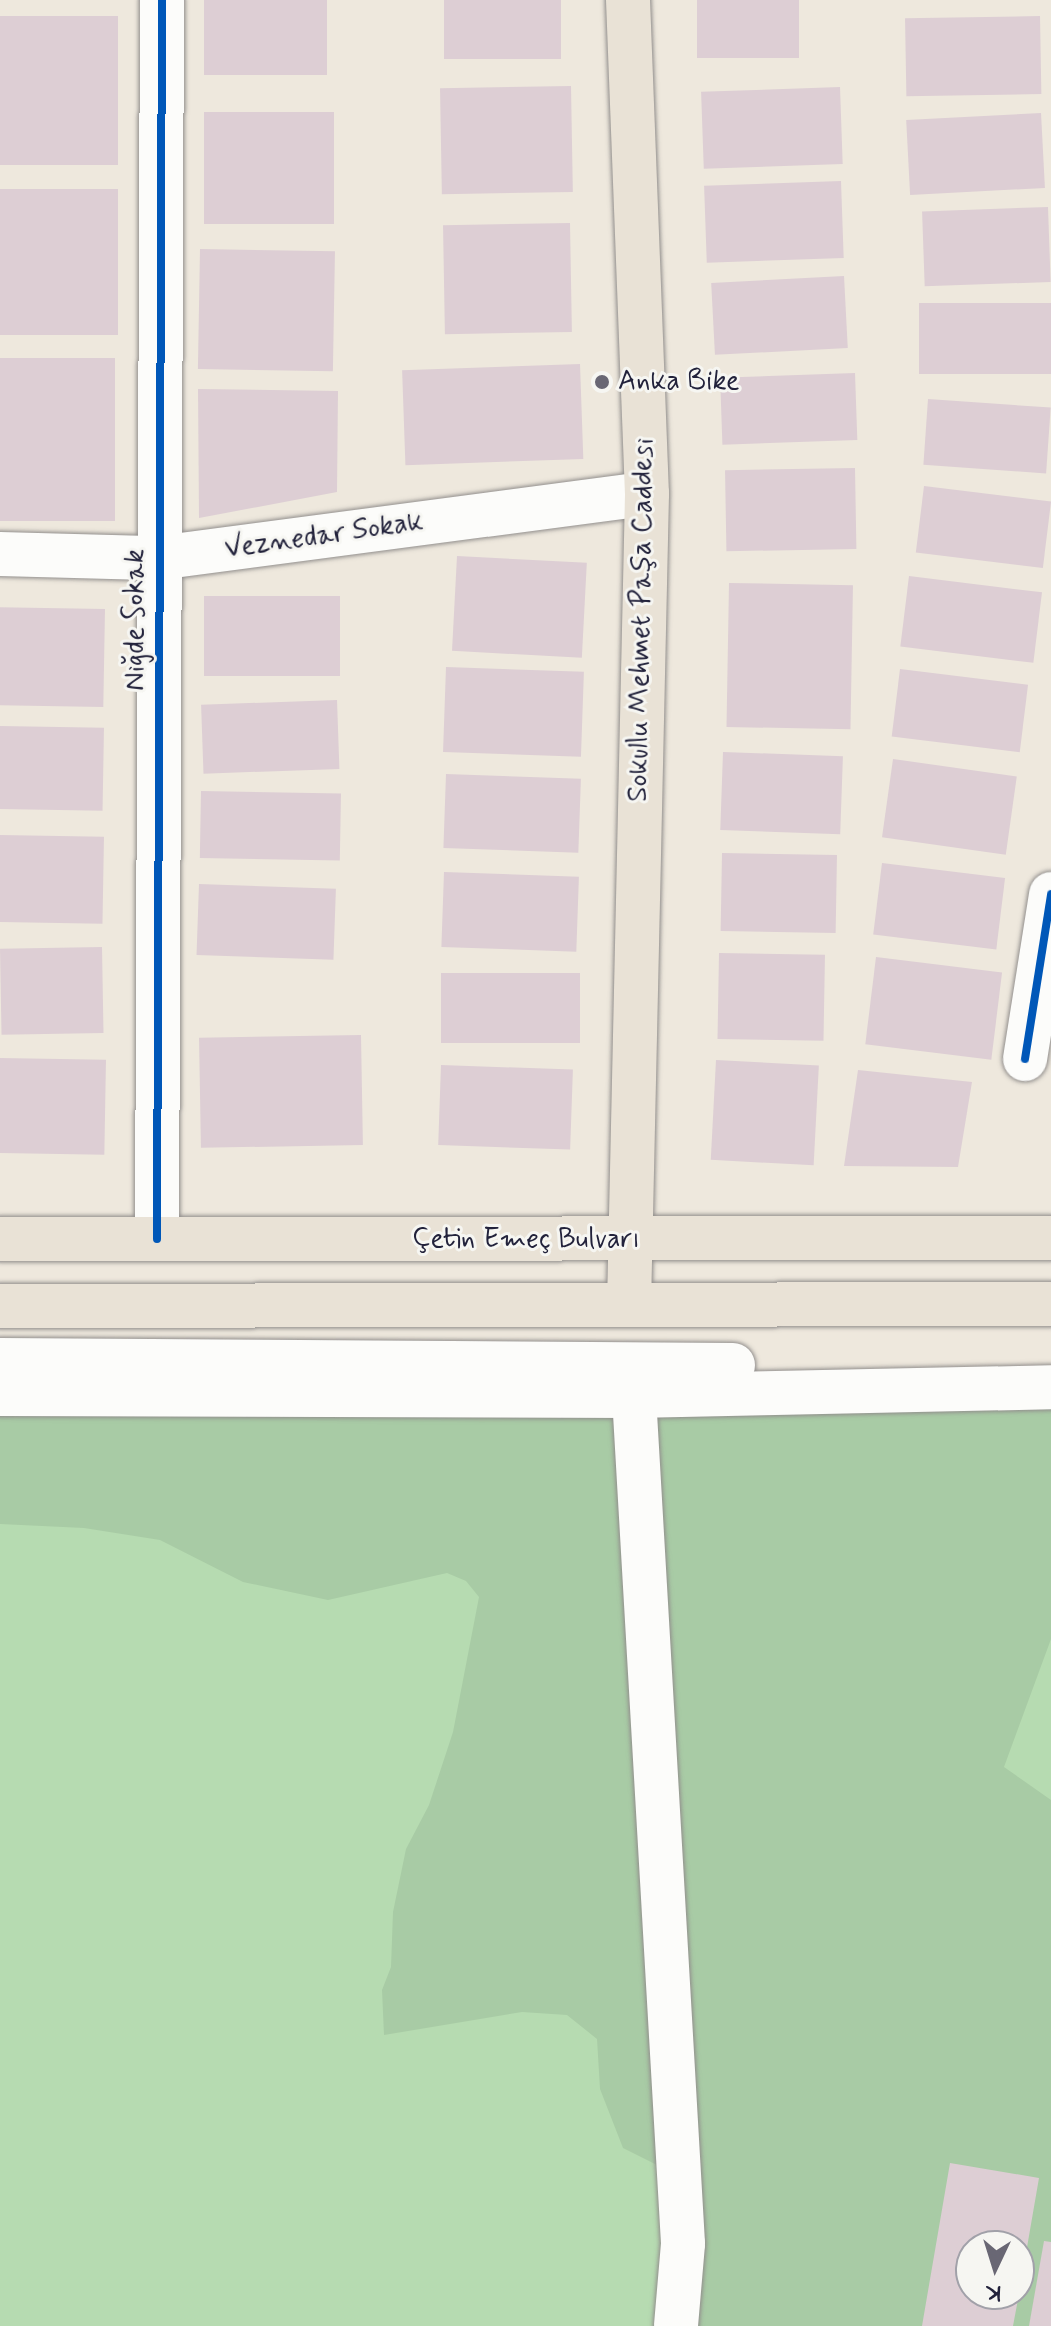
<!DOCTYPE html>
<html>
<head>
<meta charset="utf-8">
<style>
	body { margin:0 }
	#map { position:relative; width:1051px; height:2326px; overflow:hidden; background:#eee8dd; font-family:Mynerve,sans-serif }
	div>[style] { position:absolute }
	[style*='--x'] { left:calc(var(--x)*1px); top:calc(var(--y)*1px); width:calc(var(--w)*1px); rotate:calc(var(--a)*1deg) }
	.green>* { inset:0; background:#b6dbb1 }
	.forest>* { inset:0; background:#a8cba5 }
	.building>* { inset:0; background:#ddced4; transform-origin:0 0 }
	.roads { filter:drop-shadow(0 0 2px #928f8d) drop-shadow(0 0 2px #928f8d) }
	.minor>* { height:44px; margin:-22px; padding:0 22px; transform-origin:22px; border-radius:22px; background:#fcfcfa }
	.major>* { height:44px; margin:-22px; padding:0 22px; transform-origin:22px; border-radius:22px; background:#e9e2d6 }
	.cycleway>* { height:8px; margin:-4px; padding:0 4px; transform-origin:4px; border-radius:4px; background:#0057b8 }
	.dots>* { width:22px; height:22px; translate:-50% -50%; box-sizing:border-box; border:4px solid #f6f6f2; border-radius:50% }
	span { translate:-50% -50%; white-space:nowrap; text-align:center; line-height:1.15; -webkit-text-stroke:6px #f6f6f2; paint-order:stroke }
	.poi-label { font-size:28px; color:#22223b }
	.left { translate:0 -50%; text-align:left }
	.street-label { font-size:28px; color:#22223b }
	.north { position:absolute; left:955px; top:2230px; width:80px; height:80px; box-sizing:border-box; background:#f6f6f2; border:2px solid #a1a1a9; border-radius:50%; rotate:184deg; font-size:22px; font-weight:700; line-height:32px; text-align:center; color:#22223b }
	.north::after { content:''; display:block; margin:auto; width:28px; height:36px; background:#696774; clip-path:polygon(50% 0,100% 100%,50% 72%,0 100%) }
</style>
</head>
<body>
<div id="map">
	<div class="green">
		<i style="clip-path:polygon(evenodd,1051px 1387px,1051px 2326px,0 2326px,0 1394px,1051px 1387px,971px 2246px,1019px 2246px,1019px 2294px,971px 2294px,971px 2246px)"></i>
	</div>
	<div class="forest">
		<i style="clip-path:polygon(evenodd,1051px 1387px,1051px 1639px,1004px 1767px,1051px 1800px,1051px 2326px,676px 2326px,679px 2176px,623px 2148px,600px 2089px,597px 2039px,567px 2015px,522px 2012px,384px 2035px,382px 1990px,391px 1967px,393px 1912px,406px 1849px,429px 1805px,453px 1732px,479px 1597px,466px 1581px,447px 1573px,328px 1600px,243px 1582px,160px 1540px,84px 1528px,0 1524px,0 1394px,1051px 1387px,971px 2246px,1019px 2246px,1019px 2294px,971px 2294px,971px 2246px)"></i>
	</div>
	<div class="building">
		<i style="left:204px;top:0;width:123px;height:75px"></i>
		<i style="left:444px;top:0;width:117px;height:59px"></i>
		<i style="left:697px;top:0;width:102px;height:58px"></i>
		<i style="left:0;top:16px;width:118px;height:149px"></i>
		<i style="left:1040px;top:16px;width:78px;height:135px;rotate:89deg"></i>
		<i style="left:571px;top:86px;width:106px;height:131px;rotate:89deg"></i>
		<i style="left:840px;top:87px;width:77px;height:139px;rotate:88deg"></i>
		<i style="left:204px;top:112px;width:130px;height:112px"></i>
		<i style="left:1041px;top:113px;width:75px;height:135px;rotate:87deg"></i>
		<i style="left:841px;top:181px;width:77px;height:137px;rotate:88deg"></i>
		<i style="left:118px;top:189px;width:146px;height:118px;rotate:90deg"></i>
		<i style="left:1048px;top:207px;width:75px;height:126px;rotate:88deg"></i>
		<i style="left:570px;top:223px;width:109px;height:127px;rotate:89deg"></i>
		<i style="left:200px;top:249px;width:135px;height:120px;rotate:1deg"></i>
		<i style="left:844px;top:276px;width:72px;height:133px;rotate:87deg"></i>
		<i style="left:1051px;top:303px;width:71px;height:132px;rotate:90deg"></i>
		<i style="left:0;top:358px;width:115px;height:163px"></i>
		<i style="left:580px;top:364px;width:95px;height:178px;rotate:88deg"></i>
		<i style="left:855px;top:373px;width:67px;height:135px;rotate:88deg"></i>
		<i style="clip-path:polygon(198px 389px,338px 391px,337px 492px,199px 518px)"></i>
		<i style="left:928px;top:399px;width:123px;height:66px;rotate:4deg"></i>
		<i style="left:855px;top:468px;width:81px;height:130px;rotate:89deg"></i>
		<i style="left:924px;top:486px;width:128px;height:67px;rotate:7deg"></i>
		<i style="left:457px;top:556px;width:130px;height:95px;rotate:3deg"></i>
		<i style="left:909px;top:576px;width:134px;height:71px;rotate:7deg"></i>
		<i style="left:729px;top:583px;width:124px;height:144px;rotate:1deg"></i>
		<i style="left:204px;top:596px;width:136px;height:80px"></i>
		<i style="left:105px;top:609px;width:98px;height:105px;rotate:91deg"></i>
		<i style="left:446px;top:667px;width:138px;height:85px;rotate:2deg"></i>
		<i style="left:900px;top:669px;width:129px;height:68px;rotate:7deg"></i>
		<i style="left:337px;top:700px;width:69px;height:136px;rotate:88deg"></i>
		<i style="left:0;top:726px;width:104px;height:83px;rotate:1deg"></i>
		<i style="left:723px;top:752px;width:120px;height:78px;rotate:2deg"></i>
		<i style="left:893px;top:759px;width:125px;height:79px;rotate:8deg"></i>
		<i style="left:446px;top:774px;width:135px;height:74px;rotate:2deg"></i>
		<i style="left:201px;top:791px;width:140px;height:67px;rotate:1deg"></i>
		<i style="left:0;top:835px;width:104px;height:87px;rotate:1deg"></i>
		<i style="left:722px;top:853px;width:115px;height:78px;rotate:1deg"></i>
		<i style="left:882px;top:863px;width:124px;height:72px;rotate:7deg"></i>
		<i style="left:444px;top:872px;width:135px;height:75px;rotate:2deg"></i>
		<i style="left:199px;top:884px;width:137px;height:71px;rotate:2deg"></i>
		<i style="left:102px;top:947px;width:86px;height:102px;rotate:89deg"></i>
		<i style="left:719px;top:953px;width:106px;height:86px;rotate:1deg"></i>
		<i style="left:876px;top:957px;width:127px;height:88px;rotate:7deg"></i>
		<i style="left:441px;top:973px;width:139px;height:70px"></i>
		<i style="left:361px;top:1035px;width:110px;height:162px;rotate:89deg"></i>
		<i style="left:0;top:1058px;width:106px;height:95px;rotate:1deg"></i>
		<i style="left:716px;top:1060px;width:103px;height:100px;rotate:3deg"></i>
		<i style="left:441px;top:1065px;width:132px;height:80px;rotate:2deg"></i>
		<i style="clip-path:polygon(858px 1070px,972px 1082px,958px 1167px,844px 1166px)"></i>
		<i style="clip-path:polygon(950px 2163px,1039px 2178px,1021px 2282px,1019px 2246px,971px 2246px,971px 2294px,1019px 2294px,1013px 2326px,922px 2326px)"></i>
		<i style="clip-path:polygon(1044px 2241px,1051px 2242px,1051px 2326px,1029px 2326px)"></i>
	</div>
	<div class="roads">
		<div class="minor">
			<i style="--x:0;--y:554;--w:158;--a:1.5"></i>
			<i style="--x:158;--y:558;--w:493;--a:-7.5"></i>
			<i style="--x:1025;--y:1059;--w:167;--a:-81"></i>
			<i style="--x:157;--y:1239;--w:1239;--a:-89.77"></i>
			<i style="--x:0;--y:1360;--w:733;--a:0.39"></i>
			<i style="--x:0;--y:1394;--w:634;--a:0.18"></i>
			<i style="--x:634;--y:1396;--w:417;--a:-1.2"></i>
			<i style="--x:634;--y:1396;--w:849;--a:86.69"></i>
			<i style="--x:683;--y:2244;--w:82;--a:94.9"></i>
		</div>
		<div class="major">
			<i style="--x:628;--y:0;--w:494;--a:87.8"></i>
			<i style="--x:647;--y:494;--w:810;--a:91.27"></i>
			<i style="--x:0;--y:1239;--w:1051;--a:-0.05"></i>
			<i style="--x:0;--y:1306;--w:1051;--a:-0.11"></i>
		</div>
	</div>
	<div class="cycleway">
		<i style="--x:1025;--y:1059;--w:167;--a:-81"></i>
		<i style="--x:157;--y:1239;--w:1239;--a:-89.77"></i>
	</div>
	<div class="dots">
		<i style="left:602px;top:382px;background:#696774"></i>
	</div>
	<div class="poi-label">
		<span class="left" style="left:618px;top:382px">Anka Bike</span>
	</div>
	<div class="street-label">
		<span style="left:324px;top:536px;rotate:-8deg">Veznedar Sokak</span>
		<span style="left:136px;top:620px;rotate:-90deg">Niğde Sokak</span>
		<span style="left:642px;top:620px;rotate:-89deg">Sokullu Mehmet Paşa Caddesi</span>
		<span style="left:526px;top:1240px">Çetin Emeç Bulvarı</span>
	</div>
	<div class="north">K</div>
</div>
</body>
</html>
